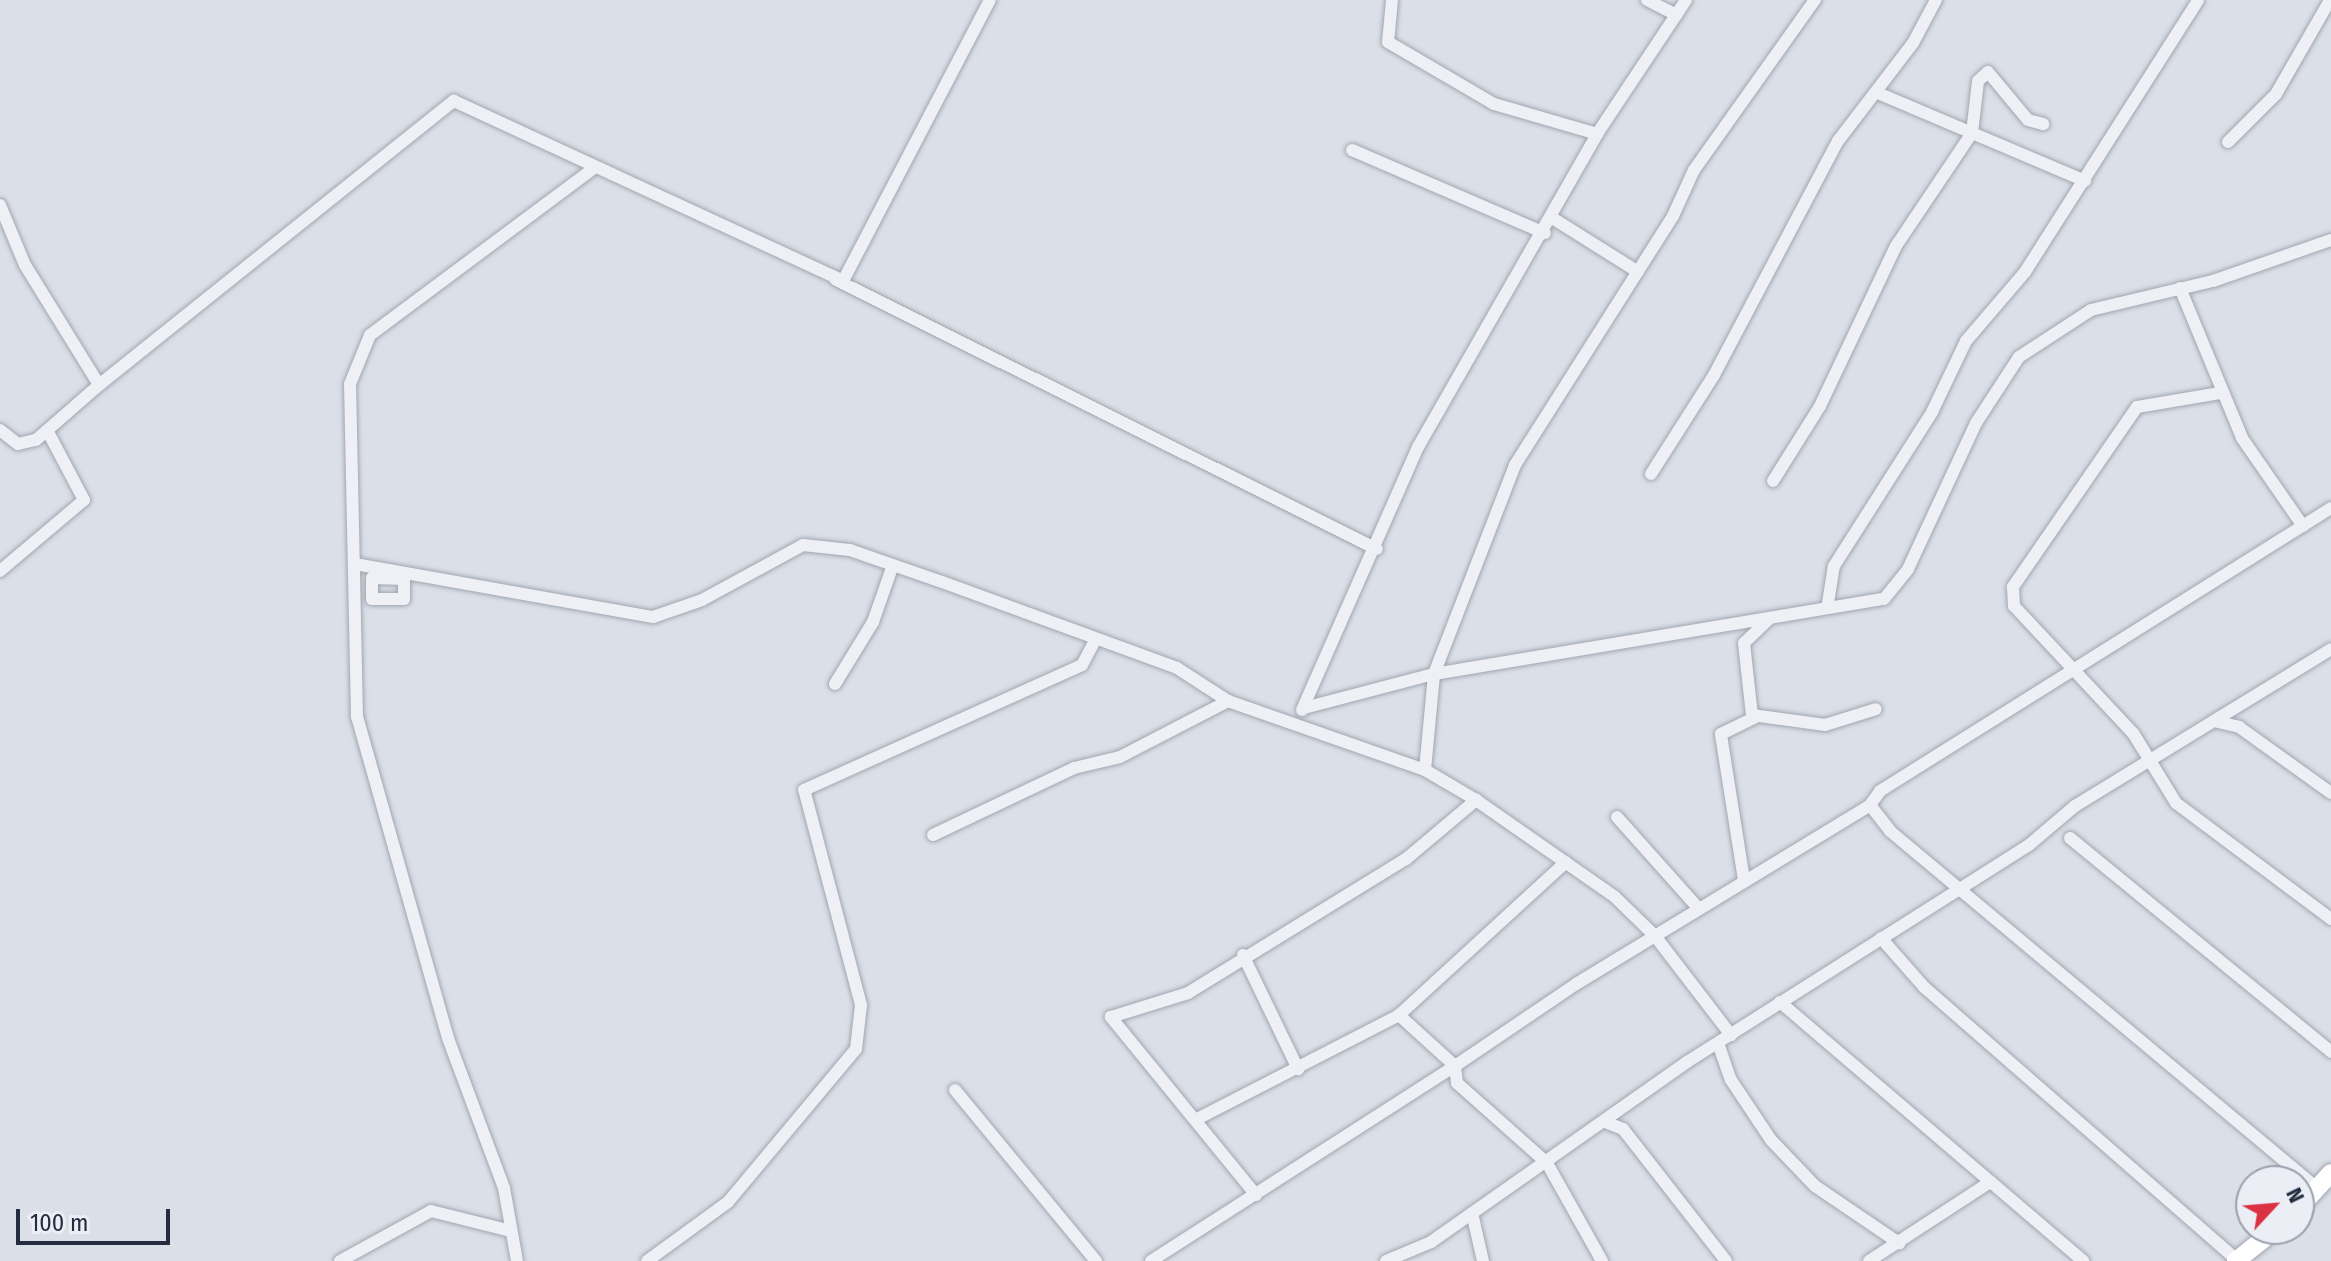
<!DOCTYPE html>
<html>
<head>
<meta charset="utf-8">
<style>
	body { margin:0 }
	#map { position:relative; width:2331px; height:1261px; overflow:hidden; background:#dbdfe7; font-family:"Fira Sans Condensed",sans-serif }
	div>[style] { position:absolute }
	[style*='--x'] { left:calc(var(--x)*1px); top:calc(var(--y)*1px); width:calc(var(--w)*1px); rotate:calc(var(--a)*1deg) }
	.roads { filter:drop-shadow(0 0 2px #a0a6b1) drop-shadow(0 0 2px #a0a6b1) }
	.street>* { height:12px; margin:-6px; padding:0 6px; transform-origin:6px; border-radius:6px; background:#eef0f5 }
	.secondary>* { height:18px; margin:-9px; padding:0 9px; transform-origin:9px; border-radius:9px; background:#fff }
	span { translate:-50% -50%; white-space:nowrap; text-align:center; line-height:1.15; -webkit-text-stroke:7px #ebeef5; paint-order:stroke }
	.north { position:absolute; left:2235px; top:1165px; width:80px; height:80px; box-sizing:border-box; background:#ebeef5; border:2px solid #9ba0ac; border-radius:50%; rotate:64deg; font-size:22px; font-weight:700; line-height:32px; text-align:center; color:#242c3f }
	.north::after { content:''; display:block; margin:auto; width:28px; height:36px; background:#db3243; clip-path:polygon(50% 0,100% 100%,50% 72%,0 100%) }
	.scale { position:absolute; left:16px; top:1209px; width:154px; height:36px; box-sizing:border-box; border:4px solid #242c3f; border-top:0; padding-left:10px; font-size:24px; line-height:28px; white-space:nowrap; color:#242c3f; -webkit-text-stroke:6px #ebeef5; paint-order:stroke }
</style>
</head>
<body>
<div id="map">
	<div class="roads">
		<div class="street">
			<i style="--x:1392;--y:0;--w:42;--a:95.4"></i>
			<i style="--x:1388;--y:42;--w:123;--a:30.3"></i>
			<i style="--x:1494;--y:104;--w:107;--a:16.2"></i>
			<i style="--x:1647;--y:0;--w:33;--a:27"></i>
			<i style="--x:1878;--y:93;--w:225;--a:23"></i>
			<i style="--x:2228;--y:142;--w:68;--a:-45"></i>
			<i style="--x:2276;--y:94;--w:108;--a:-60.1"></i>
			<i style="--x:1352;--y:150;--w:210;--a:23.3"></i>
			<i style="--x:0;--y:205;--w:65;--a:67.4"></i>
			<i style="--x:25;--y:265;--w:141;--a:58.3"></i>
			<i style="--x:99;--y:385;--w:455;--a:-38.7"></i>
			<i style="--x:454;--y:101;--w:429;--a:24.8"></i>
			<i style="--x:843;--y:281;--w:317;--a:-62.4"></i>
			<i style="--x:1554;--y:219;--w:99;--a:32.2"></i>
			<i style="--x:836;--y:280;--w:604;--a:26.44"></i>
			<i style="--x:2180;--y:288;--w:162;--a:67.5"></i>
			<i style="--x:2242;--y:438;--w:107;--a:55.3"></i>
			<i style="--x:2220;--y:393;--w:84;--a:170.4"></i>
			<i style="--x:2137;--y:407;--w:219;--a:124.6"></i>
			<i style="--x:2013;--y:587;--w:19;--a:87"></i>
			<i style="--x:2014;--y:606;--w:174;--a:46.9"></i>
			<i style="--x:2133;--y:733;--w:82;--a:58.4"></i>
			<i style="--x:2176;--y:803;--w:194;--a:36.8"></i>
			<i style="--x:0;--y:430;--w:23;--a:38"></i>
			<i style="--x:18;--y:444;--w:18;--a:-13"></i>
			<i style="--x:36;--y:440;--w:84;--a:-41.1"></i>
			<i style="--x:1651;--y:474;--w:117;--a:-57.5"></i>
			<i style="--x:1714;--y:375;--w:265;--a:-62.1"></i>
			<i style="--x:1838;--y:141;--w:123;--a:-52.6"></i>
			<i style="--x:1913;--y:43;--w:49;--a:-61.9"></i>
			<i style="--x:1773;--y:481;--w:89;--a:-57.9"></i>
			<i style="--x:1820;--y:406;--w:177;--a:-64.6"></i>
			<i style="--x:1896;--y:246;--w:136;--a:-56.1"></i>
			<i style="--x:1972;--y:133;--w:52;--a:-83.4"></i>
			<i style="--x:1978;--y:81;--w:13;--a:-42"></i>
			<i style="--x:1988;--y:72;--w:62;--a:50.2"></i>
			<i style="--x:2028;--y:120;--w:16;--a:15"></i>
			<i style="--x:355;--y:564;--w:303;--a:10.1"></i>
			<i style="--x:653;--y:617;--w:52;--a:-19.1"></i>
			<i style="--x:702;--y:600;--w:115;--a:-28.6"></i>
			<i style="--x:803;--y:545;--w:47;--a:6.1"></i>
			<i style="--x:850;--y:550;--w:97;--a:19.2"></i>
			<i style="--x:942;--y:582;--w:250;--a:20.1"></i>
			<i style="--x:1177;--y:668;--w:61;--a:32.9"></i>
			<i style="--x:1228;--y:701;--w:209;--a:19.3"></i>
			<i style="--x:1425;--y:770;--w:59;--a:30.5"></i>
			<i style="--x:1476;--y:800;--w:169;--a:34.9"></i>
			<i style="--x:1615;--y:897;--w:56;--a:44.3"></i>
			<i style="--x:1655;--y:936;--w:125;--a:52.5"></i>
			<i style="--x:0;--y:571;--w:110;--a:-40.2"></i>
			<i style="--x:84;--y:500;--w:79;--a:-117.9"></i>
			<i style="--x:372;--y:578;--w:32;--a:2"></i>
			<i style="--x:404;--y:579;--w:20;--a:90"></i>
			<i style="--x:404;--y:599;--w:32;--a:180"></i>
			<i style="--x:372;--y:599;--w:21;--a:-90"></i>
			<i style="--x:1828;--y:603;--w:37;--a:-81"></i>
			<i style="--x:1834;--y:566;--w:183;--a:-57.5"></i>
			<i style="--x:1932;--y:412;--w:79;--a:-64.4"></i>
			<i style="--x:1966;--y:341;--w:91;--a:-49.5"></i>
			<i style="--x:2025;--y:272;--w:322;--a:-57.5"></i>
			<i style="--x:1770;--y:618;--w:36;--a:136"></i>
			<i style="--x:1744;--y:643;--w:72;--a:83.7"></i>
			<i style="--x:1752;--y:715;--w:74;--a:7.8"></i>
			<i style="--x:1825;--y:725;--w:53;--a:-17.4"></i>
			<i style="--x:835;--y:684;--w:73;--a:-58.5"></i>
			<i style="--x:873;--y:622;--w:60;--a:-70.7"></i>
			<i style="--x:1304;--y:708;--w:134;--a:-14.7"></i>
			<i style="--x:1434;--y:674;--w:456;--a:-9.5"></i>
			<i style="--x:1884;--y:599;--w:38;--a:-51"></i>
			<i style="--x:1908;--y:569;--w:161;--a:-65"></i>
			<i style="--x:1976;--y:423;--w:79;--a:-56.9"></i>
			<i style="--x:2019;--y:357;--w:86;--a:-33.1"></i>
			<i style="--x:2091;--y:310;--w:125;--a:-13.4"></i>
			<i style="--x:2213;--y:281;--w:125;--a:-19.2"></i>
			<i style="--x:1302;--y:710;--w:287;--a:-66.2"></i>
			<i style="--x:1418;--y:447;--w:361;--a:-60.2"></i>
			<i style="--x:1597;--y:134;--w:161;--a:-56.4"></i>
			<i style="--x:2218;--y:722;--w:22;--a:13"></i>
			<i style="--x:2239;--y:727;--w:113;--a:35.7"></i>
			<i style="--x:1425;--y:770;--w:96;--a:-84.6"></i>
			<i style="--x:1434;--y:674;--w:224;--a:-68.8"></i>
			<i style="--x:1515;--y:465;--w:295;--a:-57.6"></i>
			<i style="--x:1673;--y:216;--w:51;--a:-65.5"></i>
			<i style="--x:1694;--y:170;--w:209;--a:-54.6"></i>
			<i style="--x:1870;--y:805;--w:17;--a:-54"></i>
			<i style="--x:1880;--y:791;--w:532;--a:-32.11"></i>
			<i style="--x:1617;--y:817;--w:123;--a:48.3"></i>
			<i style="--x:933;--y:835;--w:156;--a:-25.4"></i>
			<i style="--x:1074;--y:768;--w:47;--a:-13.4"></i>
			<i style="--x:1120;--y:757;--w:122;--a:-27.4"></i>
			<i style="--x:2070;--y:838;--w:338;--a:39.3"></i>
			<i style="--x:1744;--y:880;--w:148;--a:-99"></i>
			<i style="--x:1721;--y:734;--w:39;--a:-26"></i>
			<i style="--x:1881;--y:938;--w:65;--a:48.7"></i>
			<i style="--x:1924;--y:987;--w:415;--a:41.1"></i>
			<i style="--x:1243;--y:955;--w:127;--a:64.2"></i>
			<i style="--x:1780;--y:1002;--w:399;--a:40.5"></i>
			<i style="--x:1718;--y:1043;--w:39;--a:71"></i>
			<i style="--x:1731;--y:1080;--w:72;--a:56.3"></i>
			<i style="--x:1771;--y:1140;--w:64;--a:46.3"></i>
			<i style="--x:1815;--y:1186;--w:102;--a:34.2"></i>
			<i style="--x:955;--y:1090;--w:222;--a:50.5"></i>
			<i style="--x:1197;--y:1119;--w:227;--a:-27.2"></i>
			<i style="--x:1399;--y:1015;--w:226;--a:-42.5"></i>
			<i style="--x:1605;--y:1122;--w:19;--a:21"></i>
			<i style="--x:1623;--y:1129;--w:167;--a:52"></i>
			<i style="--x:1256;--y:1195;--w:230;--a:-129.2"></i>
			<i style="--x:1111;--y:1017;--w:81;--a:-17.3"></i>
			<i style="--x:1188;--y:993;--w:256;--a:-31.6"></i>
			<i style="--x:1406;--y:859;--w:92;--a:-40.1"></i>
			<i style="--x:1472;--y:1213;--w:49;--a:77.1"></i>
			<i style="--x:340;--y:1261;--w:104;--a:-28.8"></i>
			<i style="--x:431;--y:1211;--w:82;--a:14"></i>
			<i style="--x:517;--y:1261;--w:74;--a:-100.1"></i>
			<i style="--x:504;--y:1188;--w:160;--a:-110.5"></i>
			<i style="--x:448;--y:1038;--w:334;--a:-105.8"></i>
			<i style="--x:357;--y:717;--w:333;--a:-91.2"></i>
			<i style="--x:350;--y:384;--w:53;--a:-67.8"></i>
			<i style="--x:370;--y:335;--w:281;--a:-36.7"></i>
			<i style="--x:647;--y:1261;--w:100;--a:-36.1"></i>
			<i style="--x:728;--y:1202;--w:199;--a:-50.1"></i>
			<i style="--x:856;--y:1049;--w:44;--a:-83.5"></i>
			<i style="--x:861;--y:1005;--w:222;--a:-104.8"></i>
			<i style="--x:804;--y:790;--w:305;--a:-24.2"></i>
			<i style="--x:1082;--y:665;--w:26;--a:-62"></i>
			<i style="--x:1151;--y:1261;--w:361;--a:-32.7"></i>
			<i style="--x:1455;--y:1066;--w:76;--a:-137.7"></i>
			<i style="--x:1386;--y:1261;--w:49;--a:-22.9"></i>
			<i style="--x:1431;--y:1242;--w:313;--a:-35.1"></i>
			<i style="--x:1687;--y:1062;--w:405;--a:-32.4"></i>
			<i style="--x:2029;--y:845;--w:60;--a:-40.3"></i>
			<i style="--x:2075;--y:806;--w:300;--a:-31.5"></i>
			<i style="--x:1602;--y:1261;--w:112;--a:-119.3"></i>
			<i style="--x:1547;--y:1163;--w:120;--a:-138.4"></i>
			<i style="--x:1457;--y:1083;--w:17;--a:-97"></i>
			<i style="--x:1455;--y:1066;--w:146;--a:-34.1"></i>
			<i style="--x:1576;--y:984;--w:344;--a:-31.3"></i>
			<i style="--x:1870;--y:805;--w:33;--a:52"></i>
			<i style="--x:1890;--y:831;--w:557;--a:39.9"></i>
			<i style="--x:1869;--y:1261;--w:145;--a:-33.1"></i>
		</div>
		<div class="secondary">
			<i style="--x:2299;--y:1208;--w:47;--a:-47.6"></i>
			<i style="--x:2236;--y:1261;--w:51;--a:-38.7"></i>
		</div>
	</div>
	<div class="north">N</div>
	<div class="scale">100 m</div>
</div>
</body>
</html>
